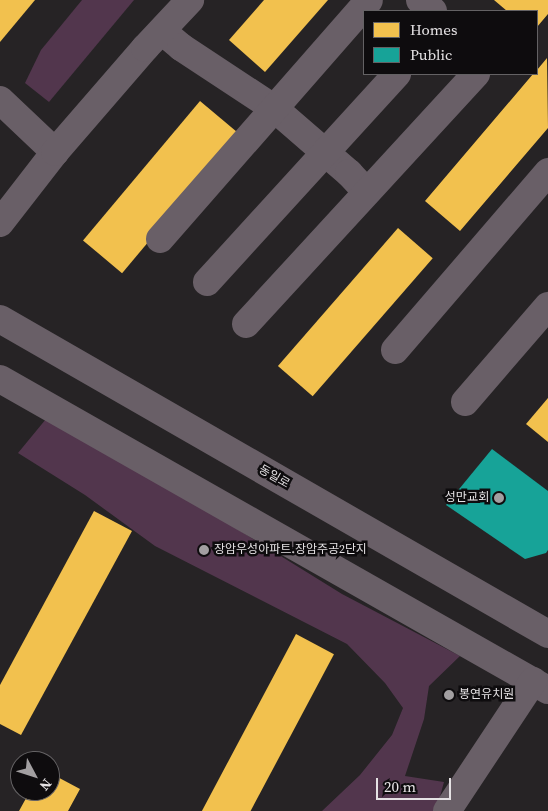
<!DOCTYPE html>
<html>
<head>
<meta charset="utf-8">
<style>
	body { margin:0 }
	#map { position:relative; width:548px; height:811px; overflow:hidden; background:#262325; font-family:"Source Serif 4","Noto Sans KR",serif }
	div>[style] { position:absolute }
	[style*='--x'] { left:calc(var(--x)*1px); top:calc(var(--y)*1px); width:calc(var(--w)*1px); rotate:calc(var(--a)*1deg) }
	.green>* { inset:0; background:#52364d }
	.homes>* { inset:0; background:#f2c14e; transform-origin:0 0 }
	.public>* { inset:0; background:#17a398 }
	.minor>* { height:28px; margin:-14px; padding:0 14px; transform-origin:14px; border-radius:14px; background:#695f67 }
	.dots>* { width:14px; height:14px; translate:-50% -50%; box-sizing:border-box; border:2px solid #0e0c0e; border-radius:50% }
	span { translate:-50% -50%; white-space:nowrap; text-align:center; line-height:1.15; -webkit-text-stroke:5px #0e0c0e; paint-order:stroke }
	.street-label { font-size:12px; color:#e5e2e4 }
	.poi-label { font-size:12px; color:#e5e2e4 }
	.right { translate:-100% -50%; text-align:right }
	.left { translate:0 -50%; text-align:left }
	.legend { position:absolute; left:363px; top:10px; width:175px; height:65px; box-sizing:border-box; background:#0e0c0e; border:1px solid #646264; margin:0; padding:6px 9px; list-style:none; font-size:15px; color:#e5e2e4 }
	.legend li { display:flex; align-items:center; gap:10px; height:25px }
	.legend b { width:25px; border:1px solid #646264 }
	.north { position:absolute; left:10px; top:751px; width:50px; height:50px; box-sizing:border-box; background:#0e0c0e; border:1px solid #646264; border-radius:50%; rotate:130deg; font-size:14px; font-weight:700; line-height:20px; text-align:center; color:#e5e2e4 }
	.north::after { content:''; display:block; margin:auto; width:18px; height:22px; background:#a29fa1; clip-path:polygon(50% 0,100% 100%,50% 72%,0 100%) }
	.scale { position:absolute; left:376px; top:778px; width:75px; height:22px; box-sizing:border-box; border:2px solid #e5e2e4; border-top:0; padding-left:6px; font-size:15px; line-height:18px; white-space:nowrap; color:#e5e2e4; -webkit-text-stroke:4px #0e0c0e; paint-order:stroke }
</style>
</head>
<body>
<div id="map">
	<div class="green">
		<i style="clip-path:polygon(82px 0,134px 0,49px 102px,25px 83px,41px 50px)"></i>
		<i style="clip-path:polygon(46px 419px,203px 508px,342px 594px,460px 656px,429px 686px,424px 719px,405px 776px,444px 782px,436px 811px,322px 811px,360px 775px,392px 735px,403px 708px,385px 683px,347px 644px,155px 546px,85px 495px,18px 453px)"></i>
	</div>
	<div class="homes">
		<i style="clip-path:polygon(0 0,35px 0,0 42px)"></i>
		<i style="clip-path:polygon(264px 0,328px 0,265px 72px,229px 40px)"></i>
		<i style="clip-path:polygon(494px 0,548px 0,548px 14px,537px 27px,537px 11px,507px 11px)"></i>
		<i style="clip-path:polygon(547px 58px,548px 128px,460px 231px,425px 201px,533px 74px,537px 74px,537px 70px)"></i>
		<i style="left:200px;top:101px;width:51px;height:182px;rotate:40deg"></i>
		<i style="left:398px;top:228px;width:46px;height:183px;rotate:41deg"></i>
		<i style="clip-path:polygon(548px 398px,548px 442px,526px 424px)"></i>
		<i style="clip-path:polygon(94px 511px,132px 531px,21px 735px,0 724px,0 685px)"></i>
		<i style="left:296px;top:634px;width:43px;height:201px;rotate:28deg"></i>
		<i style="clip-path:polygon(50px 773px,80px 789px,68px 811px,19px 811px,30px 791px,50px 791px)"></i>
	</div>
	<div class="public">
		<i style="clip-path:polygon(492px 449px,548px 491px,548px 550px,546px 553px,525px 559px,446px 505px)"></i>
	</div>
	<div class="minor">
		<i style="--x:420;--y:0;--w:17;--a:40"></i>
		<i style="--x:162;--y:31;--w:25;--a:40"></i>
		<i style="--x:181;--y:47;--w:113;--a:33.4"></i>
		<i style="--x:275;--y:109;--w:98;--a:40.9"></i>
		<i style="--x:349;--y:173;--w:26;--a:47"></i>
		<i style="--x:0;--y:100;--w:76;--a:43.4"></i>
		<i style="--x:0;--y:223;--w:90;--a:-52.2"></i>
		<i style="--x:55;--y:152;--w:138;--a:-49.1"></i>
		<i style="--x:145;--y:48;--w:66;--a:-46.8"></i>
		<i style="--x:160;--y:239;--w:317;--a:-48.8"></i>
		<i style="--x:207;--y:282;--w:282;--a:-47.6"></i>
		<i style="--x:0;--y:319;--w:632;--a:29.89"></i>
		<i style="--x:246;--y:324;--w:340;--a:-47.4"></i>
		<i style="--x:395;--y:350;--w:235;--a:-49.3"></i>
		<i style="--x:0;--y:379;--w:630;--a:29.58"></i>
		<i style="--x:465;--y:402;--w:127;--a:-49.2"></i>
		<i style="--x:447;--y:811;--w:156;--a:-56.5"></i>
	</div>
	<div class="dots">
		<i style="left:499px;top:498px;background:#a29fa1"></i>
		<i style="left:204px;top:550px;background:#a29fa1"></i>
		<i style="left:449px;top:695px;background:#a29fa1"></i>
	</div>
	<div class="street-label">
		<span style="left:274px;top:477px;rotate:30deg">동일로</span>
	</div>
	<div class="poi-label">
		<span class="right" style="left:489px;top:498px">성만교회</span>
		<span class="left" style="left:214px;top:550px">장암우성아파트.장암주공2단지</span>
		<span class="left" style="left:459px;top:695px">봉연유치원</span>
	</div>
	<ul class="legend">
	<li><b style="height:14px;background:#f2c14e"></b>Homes</li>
	<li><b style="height:14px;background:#17a398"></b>Public</li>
	</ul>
	<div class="north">N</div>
	<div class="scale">20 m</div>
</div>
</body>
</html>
